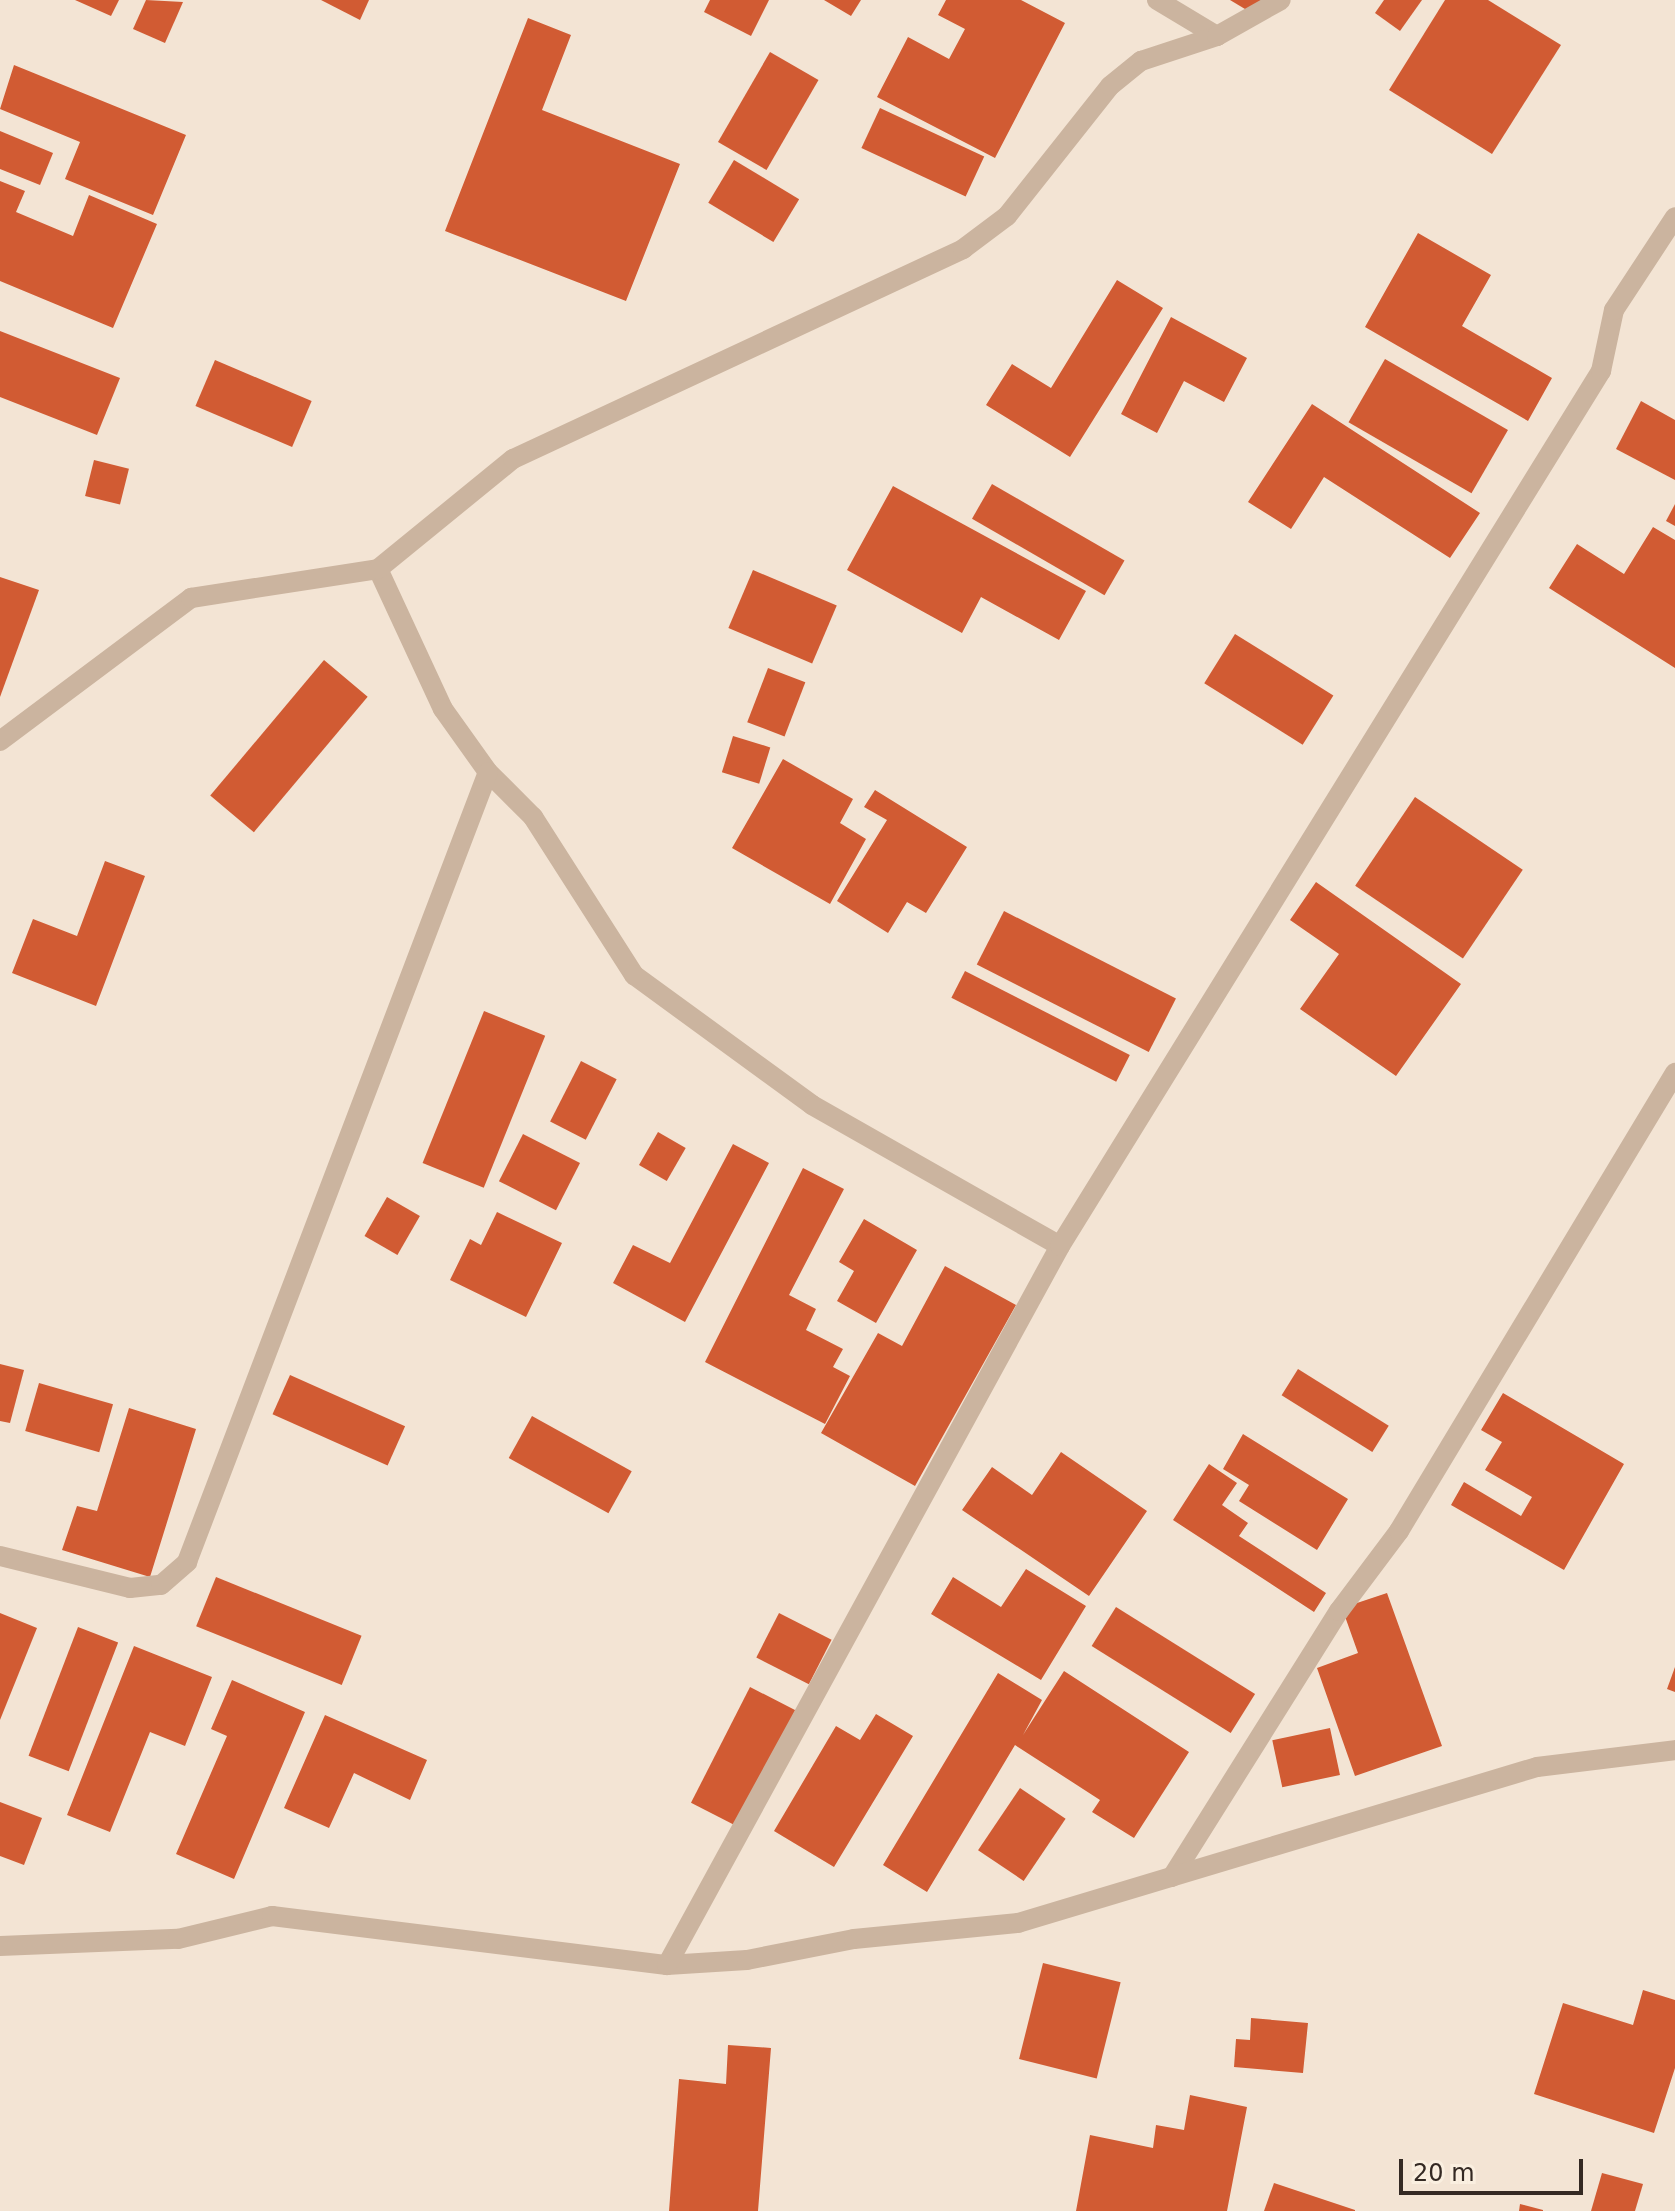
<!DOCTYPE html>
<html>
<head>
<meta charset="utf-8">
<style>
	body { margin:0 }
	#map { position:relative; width:1675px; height:2211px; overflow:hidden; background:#f3e4d4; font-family:"DejaVu Sans",sans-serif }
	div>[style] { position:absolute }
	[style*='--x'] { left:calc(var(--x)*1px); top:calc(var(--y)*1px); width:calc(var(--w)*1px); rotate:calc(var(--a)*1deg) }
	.building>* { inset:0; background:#d15b33; transform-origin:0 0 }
	.street>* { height:20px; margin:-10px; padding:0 10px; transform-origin:10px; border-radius:10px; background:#cbb49f }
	span { translate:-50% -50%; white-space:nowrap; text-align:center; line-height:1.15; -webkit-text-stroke:7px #faefe0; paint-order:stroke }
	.scale { position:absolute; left:1399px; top:2159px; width:184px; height:36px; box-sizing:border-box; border:4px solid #342923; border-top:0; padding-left:10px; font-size:24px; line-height:28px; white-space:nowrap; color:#342923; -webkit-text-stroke:6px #faefe0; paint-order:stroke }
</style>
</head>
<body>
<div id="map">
	<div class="building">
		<i style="clip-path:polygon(75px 0,119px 0,111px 16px)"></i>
		<i style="clip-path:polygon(146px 0,183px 2px,165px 43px,133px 29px)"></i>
		<i style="clip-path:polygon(321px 0,369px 0,360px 20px)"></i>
		<i style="clip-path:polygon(710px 0,769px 0,751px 36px,704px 12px)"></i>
		<i style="clip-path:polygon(824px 0,861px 0,851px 16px)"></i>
		<i style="clip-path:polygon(946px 0,1021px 0,1065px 23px,995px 158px,877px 97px,908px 37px,949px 59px,965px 29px,938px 15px)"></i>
		<i style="clip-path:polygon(1230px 0,1263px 0,1255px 15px)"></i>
		<i style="clip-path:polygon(1384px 0,1422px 0,1400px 31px,1375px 13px)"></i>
		<i style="clip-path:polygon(1445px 0,1488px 0,1561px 45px,1492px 154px,1389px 90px)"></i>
		<i style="clip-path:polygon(528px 18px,571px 35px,542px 110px,680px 164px,626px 301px,445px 231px)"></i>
		<i style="left:770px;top:52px;width:56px;height:104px;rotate:30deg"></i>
		<i style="clip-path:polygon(14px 65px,186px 135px,153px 215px,65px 179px,80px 142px,0 109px)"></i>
		<i style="left:880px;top:108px;width:115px;height:44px;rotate:25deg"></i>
		<i style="clip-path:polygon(0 131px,53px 153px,40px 185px,0 169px)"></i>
		<i style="left:734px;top:160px;width:76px;height:50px;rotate:31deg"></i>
		<i style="clip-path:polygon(0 181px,25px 191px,16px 212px,73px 236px,89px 195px,157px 224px,113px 328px,0 281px)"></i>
		<i style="clip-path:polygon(1418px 233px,1491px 275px,1462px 326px,1552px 378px,1528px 421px,1365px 327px)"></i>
		<i style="clip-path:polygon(1117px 280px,1163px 308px,1070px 457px,986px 405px,1012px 364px,1051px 388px)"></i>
		<i style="clip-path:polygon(1171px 317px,1247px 358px,1224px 402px,1184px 381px,1157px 433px,1121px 414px)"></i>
		<i style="clip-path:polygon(0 331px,120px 378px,97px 435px,0 397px)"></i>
		<i style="left:1385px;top:359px;width:142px;height:73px;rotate:30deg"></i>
		<i style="left:215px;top:360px;width:105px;height:50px;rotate:23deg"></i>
		<i style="clip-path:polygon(1641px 401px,1675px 420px,1675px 480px,1616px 449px)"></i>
		<i style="clip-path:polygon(1312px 404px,1480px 513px,1450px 558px,1324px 477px,1291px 529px,1248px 502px)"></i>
		<i style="left:94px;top:460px;width:36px;height:37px;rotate:14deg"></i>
		<i style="left:992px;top:484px;width:153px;height:40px;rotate:30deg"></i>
		<i style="clip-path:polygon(893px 486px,1086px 591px,1059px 640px,981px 597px,962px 633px,847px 570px)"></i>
		<i style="clip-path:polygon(1675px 504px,1675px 526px,1666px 521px)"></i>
		<i style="clip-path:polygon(1653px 527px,1675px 540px,1675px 668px,1549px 588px,1577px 544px,1624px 574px)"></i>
		<i style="left:753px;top:570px;width:91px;height:63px;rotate:23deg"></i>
		<i style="clip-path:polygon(0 577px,39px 590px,0 697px)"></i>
		<i style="left:1235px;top:634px;width:116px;height:58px;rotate:32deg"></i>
		<i style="left:324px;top:660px;width:57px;height:177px;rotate:40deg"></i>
		<i style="left:768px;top:668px;width:40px;height:58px;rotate:21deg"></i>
		<i style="left:733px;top:736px;width:39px;height:38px;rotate:17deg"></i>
		<i style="clip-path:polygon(783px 759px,853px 799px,840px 823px,866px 839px,830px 904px,732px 848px)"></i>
		<i style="clip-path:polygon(875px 790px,967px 847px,926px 913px,907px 902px,888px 933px,837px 901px,887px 820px,864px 807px)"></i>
		<i style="left:1415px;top:797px;width:130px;height:107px;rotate:34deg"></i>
		<i style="clip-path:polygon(105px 861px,145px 876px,96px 1006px,12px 973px,33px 919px,77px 936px)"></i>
		<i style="clip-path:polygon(1316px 882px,1461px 984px,1396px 1076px,1300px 1009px,1339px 954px,1290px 920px)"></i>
		<i style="left:1004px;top:911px;width:193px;height:60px;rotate:27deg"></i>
		<i style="left:965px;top:971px;width:185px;height:30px;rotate:27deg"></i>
		<i style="left:484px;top:1011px;width:66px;height:164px;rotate:22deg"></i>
		<i style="left:581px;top:1061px;width:40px;height:68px;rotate:27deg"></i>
		<i style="left:658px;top:1132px;width:32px;height:38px;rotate:30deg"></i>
		<i style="left:523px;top:1134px;width:64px;height:53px;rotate:27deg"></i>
		<i style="clip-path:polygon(733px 1144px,769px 1163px,685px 1322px,613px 1283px,633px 1245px,670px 1263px)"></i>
		<i style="clip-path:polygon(803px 1168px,844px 1189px,789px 1295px,816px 1309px,806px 1330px,843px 1349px,833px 1367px,850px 1376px,825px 1424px,705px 1362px)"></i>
		<i style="left:387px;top:1197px;width:38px;height:45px;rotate:30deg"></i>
		<i style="clip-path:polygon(497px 1212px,562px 1243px,526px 1317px,450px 1280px,470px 1239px,481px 1245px)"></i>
		<i style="clip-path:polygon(864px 1219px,917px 1250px,876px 1323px,837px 1301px,854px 1271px,839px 1262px)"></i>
		<i style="clip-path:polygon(945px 1266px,1016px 1305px,915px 1486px,821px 1433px,878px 1333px,902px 1346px)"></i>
		<i style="clip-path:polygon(0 1364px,24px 1370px,10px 1423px,0 1421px)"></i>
		<i style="left:1298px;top:1369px;width:107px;height:31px;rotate:32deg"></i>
		<i style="left:290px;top:1375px;width:126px;height:43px;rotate:24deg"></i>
		<i style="left:39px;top:1383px;width:77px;height:50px;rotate:16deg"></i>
		<i style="clip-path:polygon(1503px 1393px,1624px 1464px,1564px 1570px,1451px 1505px,1464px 1482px,1521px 1516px,1532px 1497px,1485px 1470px,1502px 1442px,1481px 1430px)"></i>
		<i style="clip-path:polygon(129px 1408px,196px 1429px,150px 1577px,62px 1550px,77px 1506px,97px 1511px)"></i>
		<i style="left:532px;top:1416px;width:114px;height:48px;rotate:29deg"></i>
		<i style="clip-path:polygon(1243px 1434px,1348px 1499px,1317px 1550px,1239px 1501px,1249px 1485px,1223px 1469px)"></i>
		<i style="clip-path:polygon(1061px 1452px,1147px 1511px,1089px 1596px,962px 1510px,992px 1467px,1032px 1495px)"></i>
		<i style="clip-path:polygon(1209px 1464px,1237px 1483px,1222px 1505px,1248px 1523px,1239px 1536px,1326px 1593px,1314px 1612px,1173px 1520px)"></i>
		<i style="clip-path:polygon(1026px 1569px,1086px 1606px,1041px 1680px,931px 1614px,953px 1577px,1001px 1607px)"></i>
		<i style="left:216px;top:1577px;width:157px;height:53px;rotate:22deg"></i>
		<i style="clip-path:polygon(1387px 1593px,1442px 1746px,1355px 1776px,1317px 1668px,1358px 1653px,1342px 1608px)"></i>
		<i style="left:1116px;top:1607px;width:164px;height:46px;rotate:32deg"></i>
		<i style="clip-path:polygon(0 1613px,37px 1628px,0 1720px)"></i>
		<i style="left:779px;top:1613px;width:59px;height:50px;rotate:27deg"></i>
		<i style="left:78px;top:1627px;width:43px;height:138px;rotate:21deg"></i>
		<i style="clip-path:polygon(134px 1646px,212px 1677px,185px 1746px,150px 1732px,110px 1832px,67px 1815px)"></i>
		<i style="clip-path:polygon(1675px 1667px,1675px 1692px,1667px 1689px)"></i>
		<i style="clip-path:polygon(1064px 1671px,1189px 1752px,1134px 1838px,1092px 1812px,1100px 1800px,1015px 1745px,927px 1892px,883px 1865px,998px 1673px,1042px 1700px,1023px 1735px)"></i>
		<i style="clip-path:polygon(232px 1680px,305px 1712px,234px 1879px,176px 1854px,227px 1736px,211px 1729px)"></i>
		<i style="left:750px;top:1687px;width:51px;height:130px;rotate:27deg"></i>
		<i style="clip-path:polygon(876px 1714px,913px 1736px,834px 1867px,774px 1831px,836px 1726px,860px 1740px)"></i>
		<i style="clip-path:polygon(325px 1715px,427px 1760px,410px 1800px,354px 1773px,329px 1828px,284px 1808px)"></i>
		<i style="left:1330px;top:1728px;width:48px;height:59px;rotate:78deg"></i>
		<i style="left:1020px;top:1788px;width:55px;height:75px;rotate:34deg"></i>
		<i style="clip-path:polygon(0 1802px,42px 1818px,24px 1865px,0 1856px)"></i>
		<i style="left:1043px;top:1963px;width:80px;height:99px;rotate:14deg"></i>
		<i style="clip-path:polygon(1643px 1990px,1675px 2000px,1675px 2068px,1654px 2133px,1534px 2094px,1563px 2003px,1633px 2025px)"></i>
		<i style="clip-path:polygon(1251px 2018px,1308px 2023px,1303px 2073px,1234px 2067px,1236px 2039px,1250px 2040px)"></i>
		<i style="clip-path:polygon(728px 2045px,771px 2048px,758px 2211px,669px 2211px,679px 2079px,726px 2084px)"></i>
		<i style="clip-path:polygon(1190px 2095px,1247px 2107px,1227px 2211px,1076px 2211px,1090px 2135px,1153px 2148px,1156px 2125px,1184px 2130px)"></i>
		<i style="clip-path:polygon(1602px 2173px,1643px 2184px,1635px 2211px,1591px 2211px)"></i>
		<i style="clip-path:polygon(1274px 2183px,1355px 2210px,1355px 2211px,1264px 2211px)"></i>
		<i style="clip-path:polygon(1520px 2204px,1543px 2210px,1543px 2211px,1519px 2211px)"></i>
	</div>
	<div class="street">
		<i style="--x:1157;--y:0;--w:70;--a:31"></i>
		<i style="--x:378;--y:569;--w:154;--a:65.1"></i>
		<i style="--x:443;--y:709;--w:77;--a:54.5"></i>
		<i style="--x:488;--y:772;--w:64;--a:45"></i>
		<i style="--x:533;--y:817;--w:188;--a:57.4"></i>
		<i style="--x:634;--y:975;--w:220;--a:36.1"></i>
		<i style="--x:812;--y:1105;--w:285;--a:29.6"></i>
		<i style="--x:0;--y:741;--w:239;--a:-36.8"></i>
		<i style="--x:191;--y:598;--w:189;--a:-8.8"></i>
		<i style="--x:378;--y:569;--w:174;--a:-39.2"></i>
		<i style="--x:513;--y:459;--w:497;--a:-25"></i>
		<i style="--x:963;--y:249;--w:55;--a:-36.9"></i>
		<i style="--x:1007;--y:216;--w:166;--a:-51.6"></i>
		<i style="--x:1110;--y:86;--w:40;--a:-39"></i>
		<i style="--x:1141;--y:61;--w:80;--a:-18.2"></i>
		<i style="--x:1217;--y:36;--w:73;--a:-29.4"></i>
		<i style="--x:0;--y:1556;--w:134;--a:13.8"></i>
		<i style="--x:130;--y:1588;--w:31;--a:-6"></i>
		<i style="--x:161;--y:1585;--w:35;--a:-41"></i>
		<i style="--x:187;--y:1562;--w:845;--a:-69.14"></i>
		<i style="--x:1172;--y:1877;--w:314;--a:-57.9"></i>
		<i style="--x:1339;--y:1611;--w:100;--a:-53.1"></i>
		<i style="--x:1399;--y:1531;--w:535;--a:-58.93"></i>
		<i style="--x:0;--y:1946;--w:178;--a:-2.3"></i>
		<i style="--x:178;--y:1939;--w:97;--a:-13.7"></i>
		<i style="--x:272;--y:1916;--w:398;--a:7.1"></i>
		<i style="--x:667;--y:1965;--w:80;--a:-3.6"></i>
		<i style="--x:747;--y:1960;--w:109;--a:-11.1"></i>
		<i style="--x:854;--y:1939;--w:165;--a:-5.6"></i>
		<i style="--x:1018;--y:1923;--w:542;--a:-16.73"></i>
		<i style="--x:1537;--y:1767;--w:139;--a:-7"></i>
		<i style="--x:667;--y:1965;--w:819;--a:-61.34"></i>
		<i style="--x:1060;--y:1246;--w:1029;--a:-58.27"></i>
		<i style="--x:1601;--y:371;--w:62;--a:-78"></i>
		<i style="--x:1614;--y:310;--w:111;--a:-56.7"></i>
	</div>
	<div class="scale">20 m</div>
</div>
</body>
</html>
